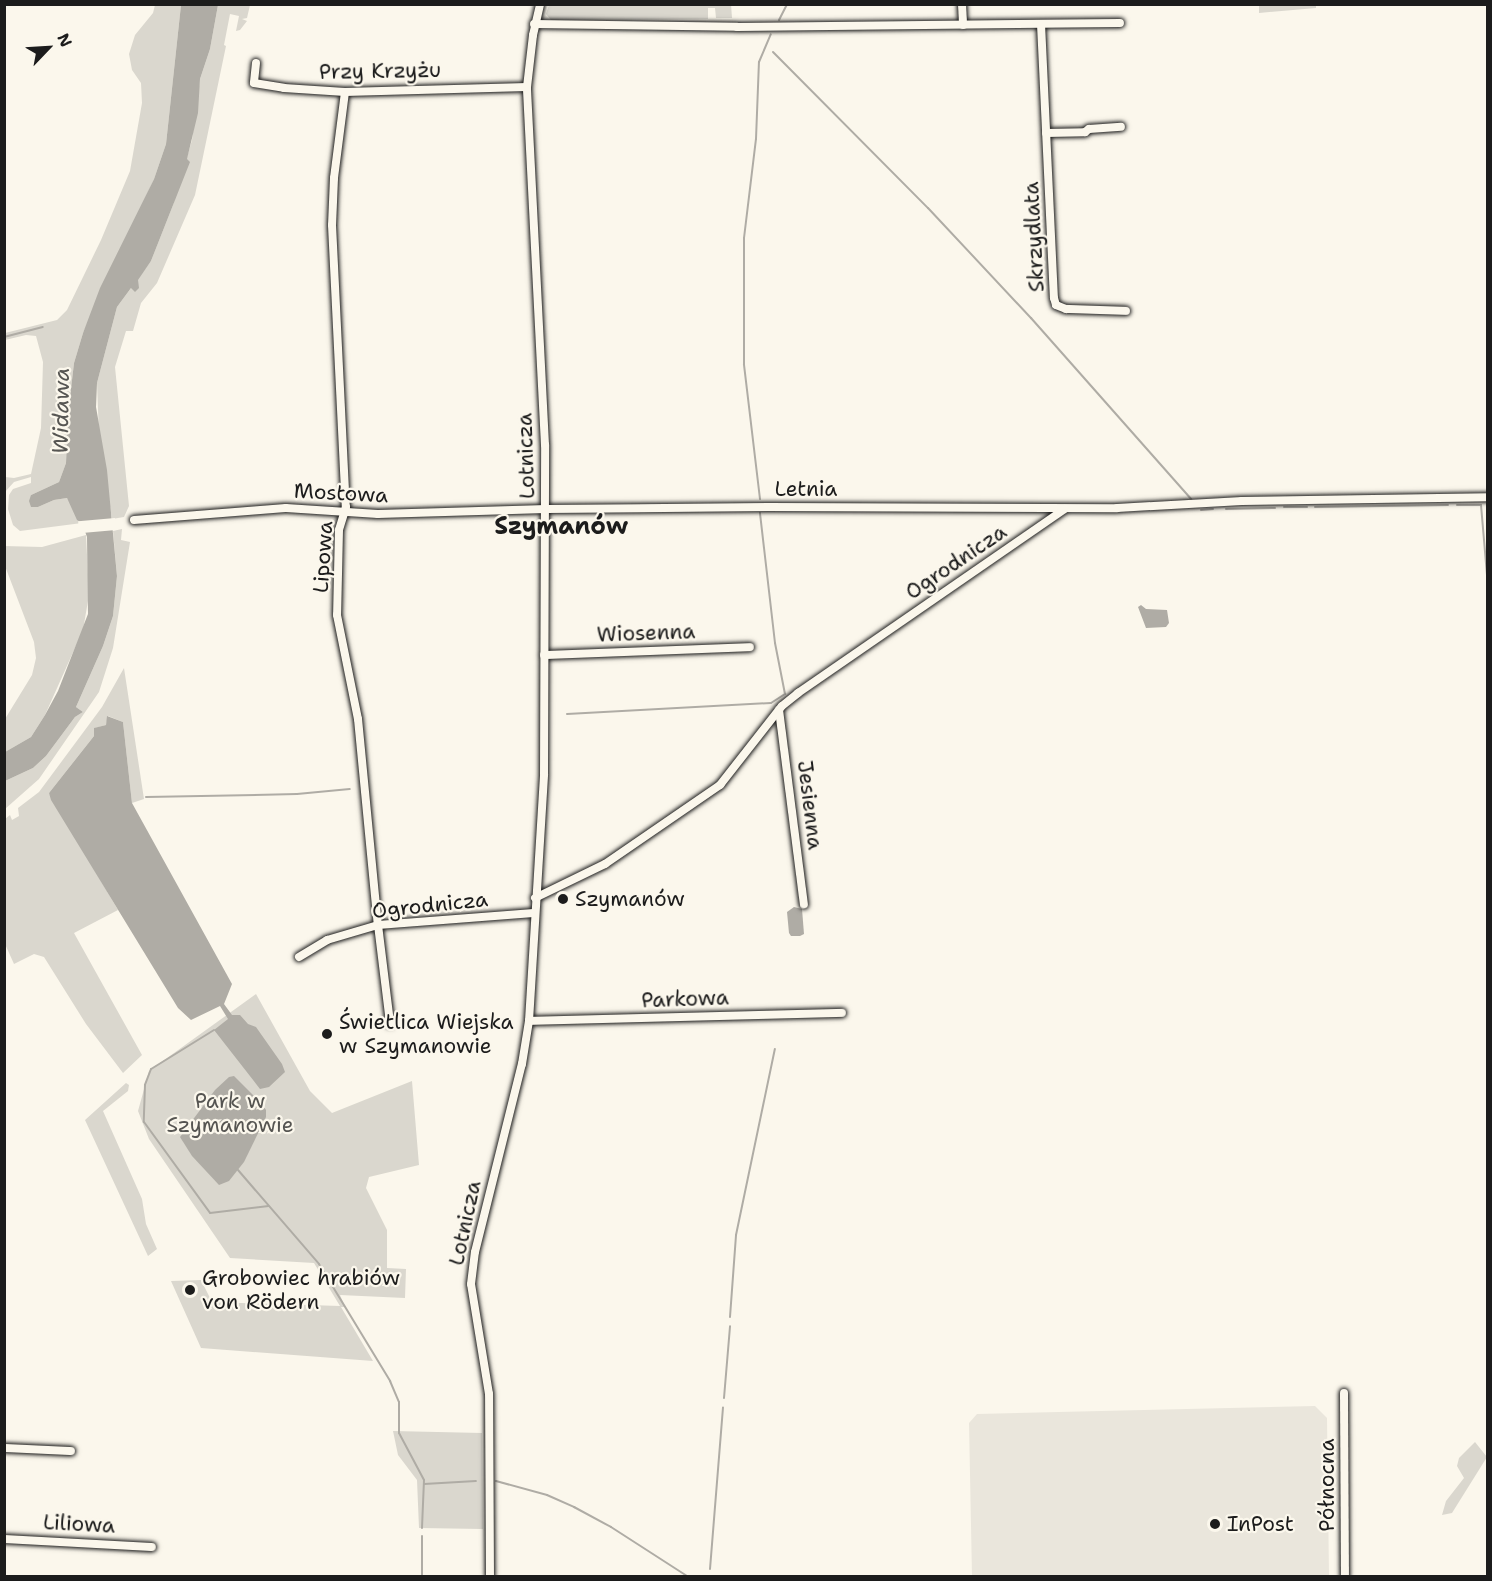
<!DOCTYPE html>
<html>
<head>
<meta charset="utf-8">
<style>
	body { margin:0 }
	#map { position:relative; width:1492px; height:1581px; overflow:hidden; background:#fbf7ec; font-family:"Shantell Sans",sans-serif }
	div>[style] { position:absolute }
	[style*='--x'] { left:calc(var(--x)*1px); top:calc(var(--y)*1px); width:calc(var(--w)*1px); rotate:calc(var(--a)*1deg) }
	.built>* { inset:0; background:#eae6dc }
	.green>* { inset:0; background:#dad7ce }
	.water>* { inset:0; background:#afaca5 }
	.pier>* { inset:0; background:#fbf7ec; transform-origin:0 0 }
	.stream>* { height:2px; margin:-1px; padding:0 1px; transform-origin:1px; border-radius:1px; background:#afaca5 }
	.roads { filter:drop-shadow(0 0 2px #1c1c1c) drop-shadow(0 0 2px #1c1c1c) }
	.street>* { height:8px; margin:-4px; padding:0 4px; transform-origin:4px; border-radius:4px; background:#fbf7ec }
	.dots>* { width:16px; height:16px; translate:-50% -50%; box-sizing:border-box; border:3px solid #fbf7ec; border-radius:50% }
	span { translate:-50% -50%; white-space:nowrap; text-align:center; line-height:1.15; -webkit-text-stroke:4.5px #fbf7ec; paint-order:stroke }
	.street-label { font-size:21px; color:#1c1c1c }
	.poi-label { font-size:21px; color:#1c1c1c }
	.left { translate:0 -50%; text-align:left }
	.park-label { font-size:21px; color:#555451 }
	.water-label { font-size:22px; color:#575653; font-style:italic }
	.quarter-label { font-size:24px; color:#1c1c1c; font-weight:700 }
	.frame { position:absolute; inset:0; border:6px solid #1c1c1c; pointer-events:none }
	.north { position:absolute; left:18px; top:18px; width:60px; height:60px; -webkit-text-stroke:4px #fbf7ec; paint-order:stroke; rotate:65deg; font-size:16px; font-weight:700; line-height:24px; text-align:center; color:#1c1c1c }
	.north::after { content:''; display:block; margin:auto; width:21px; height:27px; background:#1c1c1c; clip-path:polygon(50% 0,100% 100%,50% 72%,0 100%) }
</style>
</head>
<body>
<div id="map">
	<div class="built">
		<i style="clip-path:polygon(1315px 1406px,1327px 1418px,1329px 1576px,972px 1576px,969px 1423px,977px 1414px)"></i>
	</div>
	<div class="green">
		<i style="clip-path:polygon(731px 4px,732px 18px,716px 18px,715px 8px,708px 8px,708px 19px,551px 20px,546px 14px,549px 5px)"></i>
		<i style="clip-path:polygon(155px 5px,181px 5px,166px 144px,154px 179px,83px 333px,74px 363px,68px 414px,66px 463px,59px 482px,31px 495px,38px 507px,54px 500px,67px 498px,82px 523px,20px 531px,13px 525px,8px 509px,9px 495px,13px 489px,31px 483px,31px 477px,14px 482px,5px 492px,5px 477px,14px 478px,31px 474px,41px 428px,43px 362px,36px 336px,26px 335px,5px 340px,5px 333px,57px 320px,67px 310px,101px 240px,130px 171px,142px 103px,141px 83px,132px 70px,129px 54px,135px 35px,153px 13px)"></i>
		<i style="clip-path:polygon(218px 5px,250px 5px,247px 18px,242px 19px,247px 21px,240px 30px,236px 31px,239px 16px,230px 14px,224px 45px,226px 46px,195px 195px,157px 283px,141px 303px,133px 331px,126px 331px,115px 367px,129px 506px,124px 517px,112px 519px,99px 436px,97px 383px,117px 307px,151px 261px,173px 205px,192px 140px,200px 79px,210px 49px)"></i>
		<i style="clip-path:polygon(1259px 5px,1316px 5px,1316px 8px,1259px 13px)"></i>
		<i style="clip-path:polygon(122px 529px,121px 540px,130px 542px,113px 648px,99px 692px,39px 779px,5px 809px,5px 781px,33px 768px,46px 756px,75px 717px,83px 712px,76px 707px,103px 646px,113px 616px,117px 576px,113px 531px)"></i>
		<i style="clip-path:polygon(86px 535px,89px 595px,83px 630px,45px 715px,31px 737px,5px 752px,5px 719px,32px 675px,36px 658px,34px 642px,5px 566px,4px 546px,42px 547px)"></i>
		<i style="clip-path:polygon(124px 668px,144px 799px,132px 803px,123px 722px,108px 716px,106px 725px,95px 728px,94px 736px,49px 793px,118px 910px,74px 933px,142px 1055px,123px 1073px,86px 1024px,44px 957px,34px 954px,14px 964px,5px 944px,5px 819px,10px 815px,12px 820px,19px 816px,18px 808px,39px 792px,102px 707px)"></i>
		<i style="clip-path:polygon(256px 994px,310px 1091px,332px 1113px,412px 1081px,419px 1165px,369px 1177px,366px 1188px,387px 1230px,387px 1268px,406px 1269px,405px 1298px,340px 1295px,345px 1307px,341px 1307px,373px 1361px,201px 1348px,171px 1281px,201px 1280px,212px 1302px,340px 1306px,314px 1263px,230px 1258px,149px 1139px,138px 1111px,149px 1071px)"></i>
		<i style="clip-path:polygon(126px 1083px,129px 1085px,128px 1091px,103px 1111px,142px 1199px,146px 1224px,157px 1249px,148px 1256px,85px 1120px)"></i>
		<i style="clip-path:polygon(393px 1431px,482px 1433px,483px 1529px,419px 1528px,417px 1480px,398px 1455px)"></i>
		<i style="clip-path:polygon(1475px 1442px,1487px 1457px,1452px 1513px,1442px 1515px,1446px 1501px,1464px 1478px,1457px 1466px,1459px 1458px)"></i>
	</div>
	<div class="water">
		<i style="clip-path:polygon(181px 5px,218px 5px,210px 49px,200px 79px,198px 113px,187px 159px,190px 162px,151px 261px,138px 280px,139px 288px,135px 292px,131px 288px,117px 307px,97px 383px,96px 407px,107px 470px,117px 576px,113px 616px,103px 646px,76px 707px,83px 712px,75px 717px,46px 756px,33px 768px,5px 781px,5px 752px,31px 737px,45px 715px,58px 691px,88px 614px,87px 537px,82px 523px,77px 520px,67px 498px,54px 500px,38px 507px,31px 507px,29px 501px,31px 495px,59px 482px,66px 463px,68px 414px,74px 363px,83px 333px,100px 288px,154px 179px,166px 144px)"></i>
		<i style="clip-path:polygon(1141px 605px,1146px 609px,1167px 610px,1169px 623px,1166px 627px,1146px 628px,1138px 607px)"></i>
		<i style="clip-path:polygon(107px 716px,123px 722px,132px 803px,232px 984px,224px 1004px,232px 1015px,240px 1015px,248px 1024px,256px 1027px,282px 1064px,285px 1072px,269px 1087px,260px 1089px,214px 1030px,228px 1019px,220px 1006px,191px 1020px,178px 1008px,51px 800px,49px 793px,94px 736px,94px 728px,106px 725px)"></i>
		<i style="clip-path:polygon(794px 907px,802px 909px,804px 934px,800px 936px,791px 936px,789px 933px,787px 912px)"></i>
		<i style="clip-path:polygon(234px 1076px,260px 1102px,266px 1110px,266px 1117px,244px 1162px,229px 1181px,219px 1185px,192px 1156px,180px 1137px,215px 1090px,229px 1077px)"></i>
	</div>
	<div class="pier">
		<i style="left:115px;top:518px;width:12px;height:37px;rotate:85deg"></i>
	</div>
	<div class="stream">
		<i style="--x:779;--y:20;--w:18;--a:-63"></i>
		<i style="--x:773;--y:52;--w:220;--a:45.2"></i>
		<i style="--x:928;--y:208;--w:151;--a:46.9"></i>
		<i style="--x:1031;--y:318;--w:242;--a:48.5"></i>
		<i style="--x:4;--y:337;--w:40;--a:-14.4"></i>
		<i style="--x:760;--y:499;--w:136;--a:-96.8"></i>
		<i style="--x:744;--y:364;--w:126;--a:-90"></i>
		<i style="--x:744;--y:238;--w:100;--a:-83.1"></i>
		<i style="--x:756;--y:139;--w:77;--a:-87.8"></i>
		<i style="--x:759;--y:62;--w:30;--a:-67"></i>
		<i style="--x:1457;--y:505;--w:24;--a:0"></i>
		<i style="--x:1481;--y:505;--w:82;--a:85.1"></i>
		<i style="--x:1284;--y:507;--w:23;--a:0"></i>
		<i style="--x:1315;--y:507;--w:133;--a:-0.9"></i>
		<i style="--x:1226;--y:509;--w:49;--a:-1.2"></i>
		<i style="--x:1201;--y:510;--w:12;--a:-5"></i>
		<i style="--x:567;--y:714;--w:204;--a:-3.1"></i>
		<i style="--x:771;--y:703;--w:17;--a:-33"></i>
		<i style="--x:785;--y:694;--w:52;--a:-101.1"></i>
		<i style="--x:775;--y:643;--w:131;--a:-96.6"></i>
		<i style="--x:146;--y:797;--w:151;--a:-1.1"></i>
		<i style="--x:297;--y:794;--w:53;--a:-5.4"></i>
		<i style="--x:214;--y:1030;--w:74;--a:148.2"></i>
		<i style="--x:151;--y:1069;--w:17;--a:111"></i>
		<i style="--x:145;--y:1085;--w:37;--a:92"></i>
		<i style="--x:144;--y:1122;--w:112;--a:54"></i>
		<i style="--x:210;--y:1213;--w:59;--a:-6.8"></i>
		<i style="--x:238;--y:1170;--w:124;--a:49.2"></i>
		<i style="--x:319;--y:1264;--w:137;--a:58.7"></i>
		<i style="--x:390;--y:1381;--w:23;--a:67"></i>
		<i style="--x:399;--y:1402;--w:31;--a:90"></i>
		<i style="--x:399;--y:1433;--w:53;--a:62"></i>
		<i style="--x:424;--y:1480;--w:48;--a:92.4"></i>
		<i style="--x:730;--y:1317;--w:82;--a:-85.8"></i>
		<i style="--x:736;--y:1235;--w:190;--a:-78.2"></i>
		<i style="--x:724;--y:1398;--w:72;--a:-85.2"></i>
		<i style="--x:496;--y:1481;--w:53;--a:15.4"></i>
		<i style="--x:547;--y:1495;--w:30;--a:24"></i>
		<i style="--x:574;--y:1507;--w:42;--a:28.4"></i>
		<i style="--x:611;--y:1527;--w:90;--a:32.8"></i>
		<i style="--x:424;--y:1484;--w:52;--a:-3.3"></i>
		<i style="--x:710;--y:1569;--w:162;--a:-85.4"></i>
		<i style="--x:422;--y:1576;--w:40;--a:-90"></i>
	</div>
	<div class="roads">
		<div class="street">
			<i style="--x:962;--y:4;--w:21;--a:87"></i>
			<i style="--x:534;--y:24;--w:203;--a:0.8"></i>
			<i style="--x:737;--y:27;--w:383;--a:-0.6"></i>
			<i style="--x:1041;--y:24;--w:274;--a:87.3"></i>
			<i style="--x:1054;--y:298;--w:7;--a:74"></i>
			<i style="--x:1056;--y:305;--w:11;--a:22"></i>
			<i style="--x:1066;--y:309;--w:60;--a:1.9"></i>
			<i style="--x:256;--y:63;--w:20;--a:96"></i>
			<i style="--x:254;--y:83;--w:30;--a:9"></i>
			<i style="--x:284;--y:88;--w:61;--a:3.8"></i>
			<i style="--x:345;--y:92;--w:182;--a:-1.6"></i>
			<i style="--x:345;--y:92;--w:87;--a:97.3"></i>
			<i style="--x:334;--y:178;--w:47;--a:92.4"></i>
			<i style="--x:332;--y:225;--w:282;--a:87.2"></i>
			<i style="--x:346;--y:507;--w:24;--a:107"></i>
			<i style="--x:339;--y:530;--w:85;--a:91.3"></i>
			<i style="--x:337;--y:615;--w:106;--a:78.6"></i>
			<i style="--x:358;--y:719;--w:207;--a:84.5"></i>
			<i style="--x:378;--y:925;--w:99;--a:83"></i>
			<i style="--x:1046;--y:133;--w:39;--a:-1"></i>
			<i style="--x:1085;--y:132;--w:5;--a:-37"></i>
			<i style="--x:1089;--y:129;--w:32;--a:-4"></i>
			<i style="--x:134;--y:520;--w:152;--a:-4.5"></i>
			<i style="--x:286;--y:508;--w:92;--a:3.7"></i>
			<i style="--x:378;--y:514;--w:168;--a:-1.7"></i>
			<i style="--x:546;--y:509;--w:222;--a:-0.5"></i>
			<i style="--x:768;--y:507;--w:349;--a:0.2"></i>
			<i style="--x:1117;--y:508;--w:125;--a:-3.2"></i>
			<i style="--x:1242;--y:501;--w:246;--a:-0.9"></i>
			<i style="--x:544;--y:655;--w:206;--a:-2.2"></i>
			<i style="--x:779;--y:710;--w:196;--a:82.7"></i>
			<i style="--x:535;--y:898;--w:78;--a:-25.9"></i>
			<i style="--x:605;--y:864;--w:140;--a:-34.5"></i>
			<i style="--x:720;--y:785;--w:100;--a:-51.9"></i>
			<i style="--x:782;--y:706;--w:21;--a:-39"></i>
			<i style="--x:798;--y:693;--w:324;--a:-34.6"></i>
			<i style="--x:299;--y:957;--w:33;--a:-31"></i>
			<i style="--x:327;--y:940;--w:53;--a:-16.4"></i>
			<i style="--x:378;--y:925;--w:156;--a:-4.4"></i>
			<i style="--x:529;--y:1021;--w:313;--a:-1.5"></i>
			<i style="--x:1344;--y:1393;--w:183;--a:89.7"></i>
			<i style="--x:4;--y:1448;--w:67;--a:2.6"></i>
			<i style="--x:4;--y:1539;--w:148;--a:3.1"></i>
			<i style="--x:490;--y:1576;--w:182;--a:-90.3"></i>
			<i style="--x:489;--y:1394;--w:111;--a:-99.3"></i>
			<i style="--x:471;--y:1284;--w:32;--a:-83"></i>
			<i style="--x:475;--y:1252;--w:194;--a:-76"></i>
			<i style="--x:522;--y:1064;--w:44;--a:-80.8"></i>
			<i style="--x:529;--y:1021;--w:247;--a:-86.5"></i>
			<i style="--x:544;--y:774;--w:329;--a:-89.8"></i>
			<i style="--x:545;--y:445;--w:358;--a:-92.9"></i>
			<i style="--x:527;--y:87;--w:52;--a:-83.4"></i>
			<i style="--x:533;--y:35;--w:32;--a:-77"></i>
		</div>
	</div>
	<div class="dots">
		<i style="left:563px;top:899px;background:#1c1c1c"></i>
		<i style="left:327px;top:1034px;background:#1c1c1c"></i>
		<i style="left:190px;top:1290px;background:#1c1c1c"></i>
		<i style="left:1215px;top:1524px;background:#1c1c1c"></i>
	</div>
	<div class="street-label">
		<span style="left:380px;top:71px;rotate:-1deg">Przy Krzyżu</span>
		<span style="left:1034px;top:237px;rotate:-93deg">Skrzydlata</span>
		<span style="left:526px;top:456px;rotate:-92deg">Lotnicza</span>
		<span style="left:806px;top:489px">Letnia</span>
		<span style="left:341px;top:493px;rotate:3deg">Mostowa</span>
		<span style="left:323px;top:557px;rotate:-86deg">Lipowa</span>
		<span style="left:956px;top:562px;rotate:-34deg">Ogrodnicza</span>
		<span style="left:646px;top:633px;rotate:-2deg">Wiosenna</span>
		<span style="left:810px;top:805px;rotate:83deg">Jesienna</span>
		<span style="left:430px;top:905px;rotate:-6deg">Ogrodnicza</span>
		<span style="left:685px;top:999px;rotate:-2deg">Parkowa</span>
		<span style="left:465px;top:1223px;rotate:-78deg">Lotnicza</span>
		<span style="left:1327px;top:1485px;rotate:-90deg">Północna</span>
		<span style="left:79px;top:1524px;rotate:3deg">Liliowa</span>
	</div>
	<div class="poi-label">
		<span class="left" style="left:575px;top:899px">Szymanów</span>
		<span class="left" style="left:339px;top:1034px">Świetlica Wiejska<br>w Szymanowie</span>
		<span class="left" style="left:202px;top:1290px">Grobowiec hrabiów<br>von Rödern</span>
		<span class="left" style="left:1227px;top:1524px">InPost</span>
	</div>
	<div class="park-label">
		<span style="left:230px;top:1113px">Park w<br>Szymanowie</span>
	</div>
	<div class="water-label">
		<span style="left:61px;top:411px;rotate:-89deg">Widawa</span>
	</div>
	<div class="quarter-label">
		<span style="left:561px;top:527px">Szymanów</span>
	</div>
	<div class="frame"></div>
	<div class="north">N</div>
</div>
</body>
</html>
